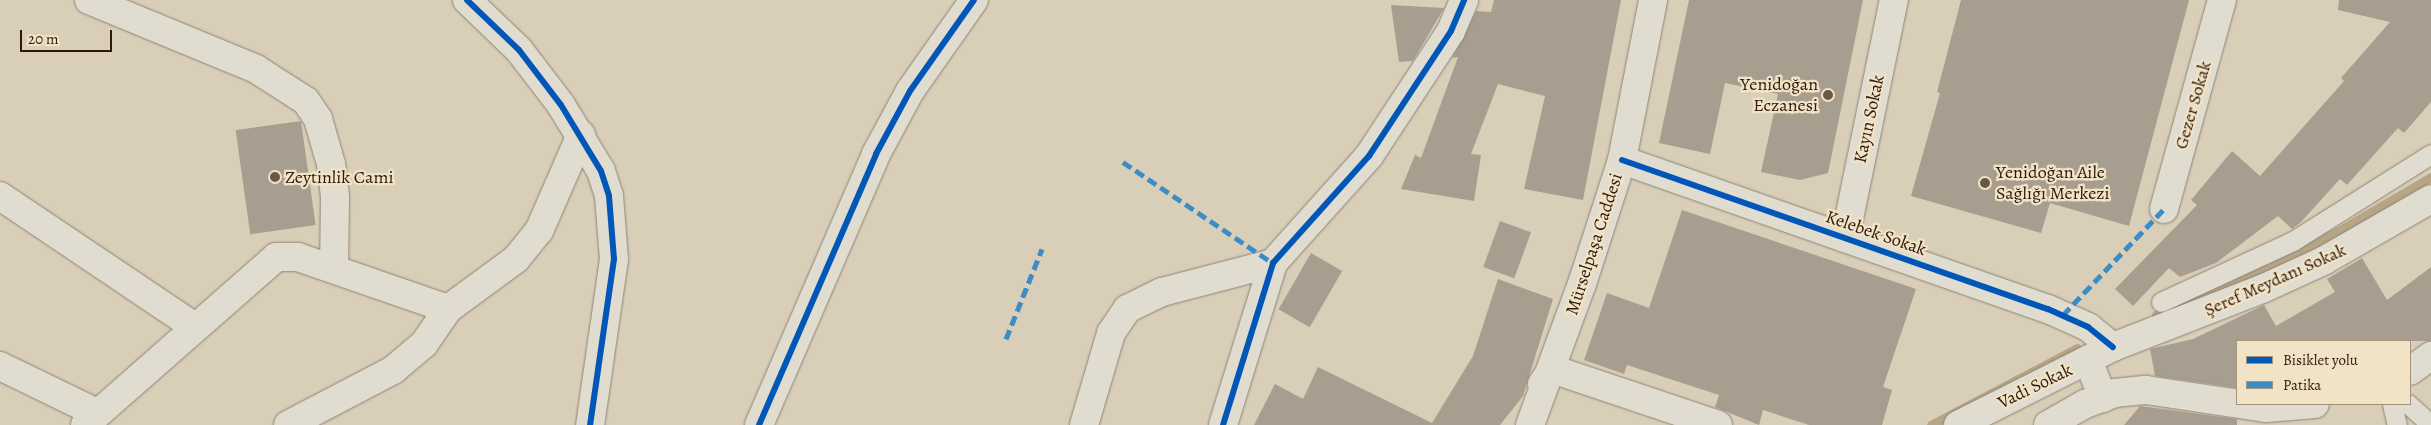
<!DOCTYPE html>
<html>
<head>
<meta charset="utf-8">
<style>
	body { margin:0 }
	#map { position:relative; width:2431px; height:425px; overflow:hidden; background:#d9ceb7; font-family:Alegreya,serif }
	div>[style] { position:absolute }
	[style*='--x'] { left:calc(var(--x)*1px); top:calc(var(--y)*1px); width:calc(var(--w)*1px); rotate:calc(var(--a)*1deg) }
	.stream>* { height:9px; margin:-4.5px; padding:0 4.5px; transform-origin:4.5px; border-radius:4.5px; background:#b7a587 }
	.building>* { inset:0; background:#a89e8f; transform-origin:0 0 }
	.roads { filter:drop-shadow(0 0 1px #8e8476) drop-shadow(0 0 1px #8e8476) }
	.lane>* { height:19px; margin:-9.5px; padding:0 9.5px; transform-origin:9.5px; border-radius:9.5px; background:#e1dcd0 }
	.street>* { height:28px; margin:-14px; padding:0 14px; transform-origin:14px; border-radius:14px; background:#e1dcd0 }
	.secondary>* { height:28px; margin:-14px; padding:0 14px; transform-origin:14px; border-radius:14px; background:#e1dcd0 }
	.quiet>* { height:5px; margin-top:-2.5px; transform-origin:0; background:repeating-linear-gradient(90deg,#3c8cc6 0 10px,transparent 0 15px) }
	.cycleway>* { height:6px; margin:-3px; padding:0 3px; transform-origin:3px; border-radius:3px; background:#0057b8 }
	.dots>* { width:14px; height:14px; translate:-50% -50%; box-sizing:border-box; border:2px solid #f0e3c6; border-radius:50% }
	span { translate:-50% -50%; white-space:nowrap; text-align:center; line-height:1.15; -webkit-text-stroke:4.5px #f0e3c6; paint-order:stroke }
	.poi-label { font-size:18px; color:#30170b }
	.right { translate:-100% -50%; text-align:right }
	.left { translate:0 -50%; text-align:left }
	.street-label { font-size:18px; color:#30170b }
	.legend { position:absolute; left:2236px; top:340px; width:175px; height:65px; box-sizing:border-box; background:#f0e3c6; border:1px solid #a3917b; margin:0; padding:6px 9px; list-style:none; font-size:15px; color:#30170b }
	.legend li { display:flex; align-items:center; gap:10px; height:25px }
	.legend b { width:25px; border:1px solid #a3917b }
	.scale { position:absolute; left:20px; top:30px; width:92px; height:22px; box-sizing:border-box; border:2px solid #30170b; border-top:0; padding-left:6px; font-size:15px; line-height:18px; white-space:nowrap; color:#30170b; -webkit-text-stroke:4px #f0e3c6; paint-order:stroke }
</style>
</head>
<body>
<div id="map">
	<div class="stream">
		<i style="--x:2156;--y:315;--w:117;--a:-23.1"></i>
		<i style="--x:2264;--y:269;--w:90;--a:-27.1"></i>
		<i style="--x:2344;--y:228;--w:101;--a:-30.4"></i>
		<i style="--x:1931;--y:425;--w:165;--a:-27.8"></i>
	</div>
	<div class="building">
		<i style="clip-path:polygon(1494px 0,1621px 0,1583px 200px,1524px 189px,1545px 96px,1498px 84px,1471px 154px,1481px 155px,1474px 201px,1401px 189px,1415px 155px,1421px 158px,1458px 57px,1452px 58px,1476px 11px,1491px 12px)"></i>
		<i style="clip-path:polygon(1689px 0,1863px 0,1828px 173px,1800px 180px,1761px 172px,1778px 94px,1725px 83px,1710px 154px,1659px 143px)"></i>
		<i style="clip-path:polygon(1961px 0,2189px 0,2129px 226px,2050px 203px,2041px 233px,1911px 196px,1940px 93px,1937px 92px)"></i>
		<i style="clip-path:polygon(2339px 0,2431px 0,2431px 102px,2404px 133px,2398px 128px,2347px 185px,2340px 179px,2301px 222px,2292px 229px,2278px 216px,2216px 263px,2180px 277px,2169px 268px,2133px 306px,2115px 289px,2197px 205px,2191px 200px,2232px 151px,2260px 176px,2344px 81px,2341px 78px,2390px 22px,2338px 10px)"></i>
		<i style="clip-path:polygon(1391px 5px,1444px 8px,1413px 61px,1399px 62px)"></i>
		<i style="left:301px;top:121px;width:105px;height:66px;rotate:82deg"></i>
		<i style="clip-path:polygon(1682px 210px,1916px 289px,1883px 387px,1892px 390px,1882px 425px,1809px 425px,1763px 410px,1759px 425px,1715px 407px,1719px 395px,1627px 365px,1624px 374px,1584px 360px,1607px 293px,1649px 308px)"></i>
		<i style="left:1500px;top:221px;width:33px;height:49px;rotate:20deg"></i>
		<i style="left:1311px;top:253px;width:36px;height:65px;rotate:30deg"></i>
		<i style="clip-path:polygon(2362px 258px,2387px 300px,2431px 267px,2431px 341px,2237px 341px,2237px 388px,2155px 376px,2150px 349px,2193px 339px,2264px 305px,2276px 326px,2335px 292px,2327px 279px)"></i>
		<i style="clip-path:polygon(1498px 279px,1553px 299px,1523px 396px,1500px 425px,1254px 425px,1275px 384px,1303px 399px,1318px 367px,1432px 423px,1473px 356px)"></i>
		<i style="clip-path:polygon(2140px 406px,2237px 419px,2237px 425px,2124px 425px)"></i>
	</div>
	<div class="roads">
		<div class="lane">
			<i style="--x:2161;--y:302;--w:145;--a:-24.8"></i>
			<i style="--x:2293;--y:241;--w:163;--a:-32.2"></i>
			<i style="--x:2392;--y:404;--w:22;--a:77"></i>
			<i style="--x:2408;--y:404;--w:31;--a:42"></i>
		</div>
		<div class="street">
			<i style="--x:89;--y:0;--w:181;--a:22.4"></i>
			<i style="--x:256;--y:69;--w:59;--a:32.6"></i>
			<i style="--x:306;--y:101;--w:22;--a:56"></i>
			<i style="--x:318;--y:119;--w:47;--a:73.9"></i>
			<i style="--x:331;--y:164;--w:34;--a:83"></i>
			<i style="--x:335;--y:198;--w:71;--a:90.8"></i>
			<i style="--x:467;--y:0;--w:72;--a:43.9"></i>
			<i style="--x:519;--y:50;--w:69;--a:52.6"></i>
			<i style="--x:561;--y:105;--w:77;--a:58.8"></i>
			<i style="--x:601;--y:171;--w:26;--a:72"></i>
			<i style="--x:609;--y:196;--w:63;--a:85.5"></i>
			<i style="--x:614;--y:259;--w:168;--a:98.2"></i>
			<i style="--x:1622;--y:160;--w:451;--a:19.3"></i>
			<i style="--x:2048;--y:309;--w:44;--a:24.2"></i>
			<i style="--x:2088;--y:327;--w:32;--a:39"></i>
			<i style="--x:0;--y:196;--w:235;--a:33.9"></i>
			<i style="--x:2164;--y:209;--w:217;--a:-74.5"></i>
			<i style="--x:1845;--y:238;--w:243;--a:-78.4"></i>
			<i style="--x:2088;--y:360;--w:41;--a:68.5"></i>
			<i style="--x:0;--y:366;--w:108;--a:25.9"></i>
			<i style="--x:1542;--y:384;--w:18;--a:-56"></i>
			<i style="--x:1552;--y:369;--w:175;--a:18.6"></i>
			<i style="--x:85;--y:425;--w:254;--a:-41.3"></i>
			<i style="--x:276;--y:257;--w:22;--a:0"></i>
			<i style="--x:298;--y:257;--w:159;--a:19.1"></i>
			<i style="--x:288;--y:425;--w:119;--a:-27.6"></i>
			<i style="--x:393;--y:370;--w:40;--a:-40"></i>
			<i style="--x:424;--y:344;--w:42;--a:-55.6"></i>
			<i style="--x:448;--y:309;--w:84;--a:-36.3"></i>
			<i style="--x:516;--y:259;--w:36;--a:-51"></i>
			<i style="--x:539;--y:231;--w:105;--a:-66.4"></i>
			<i style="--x:759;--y:425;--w:295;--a:-66.6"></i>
			<i style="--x:876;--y:154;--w:72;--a:-61.6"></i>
			<i style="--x:910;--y:91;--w:111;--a:-54.9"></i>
			<i style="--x:1084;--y:425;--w:96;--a:-73.6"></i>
			<i style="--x:1111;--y:333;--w:29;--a:-56"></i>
			<i style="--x:1127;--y:309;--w:39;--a:-26"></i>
			<i style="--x:1162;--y:292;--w:115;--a:-14.6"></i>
			<i style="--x:1223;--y:425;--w:170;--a:-72.8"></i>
			<i style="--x:1273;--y:263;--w:144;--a:-48.1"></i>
			<i style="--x:1369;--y:156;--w:149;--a:-56.7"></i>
			<i style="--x:1451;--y:31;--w:34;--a:-67"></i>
			<i style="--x:1530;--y:425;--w:150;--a:-69.8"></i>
			<i style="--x:1582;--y:284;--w:130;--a:-72.1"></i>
			<i style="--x:1622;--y:160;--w:163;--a:-79"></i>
			<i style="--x:1958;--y:425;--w:174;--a:-26.7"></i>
			<i style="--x:2113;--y:347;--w:160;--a:-21.3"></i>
			<i style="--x:2262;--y:289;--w:69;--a:-24.7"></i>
			<i style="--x:2325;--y:260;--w:122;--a:-29.9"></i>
		</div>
		<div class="secondary">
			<i style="--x:2410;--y:371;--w:26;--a:-36"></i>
			<i style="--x:2048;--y:425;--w:43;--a:-29.6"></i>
			<i style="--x:2085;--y:404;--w:32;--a:-20"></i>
			<i style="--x:2115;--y:393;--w:31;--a:-6"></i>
			<i style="--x:2146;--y:390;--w:121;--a:8.5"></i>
			<i style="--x:2266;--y:408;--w:49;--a:-4.7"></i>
		</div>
	</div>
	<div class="quiet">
		<i style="--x:1123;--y:162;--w:181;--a:34"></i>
		<i style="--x:2063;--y:315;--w:146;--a:-46.4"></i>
		<i style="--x:1006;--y:339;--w:97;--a:-68.2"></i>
	</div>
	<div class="cycleway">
		<i style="--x:467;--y:0;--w:72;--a:43.9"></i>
		<i style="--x:519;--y:50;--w:69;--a:52.6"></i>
		<i style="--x:561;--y:105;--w:77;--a:58.8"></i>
		<i style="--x:601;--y:171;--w:26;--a:72"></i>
		<i style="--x:609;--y:196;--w:63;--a:85.5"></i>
		<i style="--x:614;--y:259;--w:168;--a:98.2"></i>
		<i style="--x:1622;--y:160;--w:451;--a:19.3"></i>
		<i style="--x:2048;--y:309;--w:44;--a:24.2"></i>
		<i style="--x:2088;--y:327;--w:32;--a:39"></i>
		<i style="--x:759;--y:425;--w:295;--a:-66.6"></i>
		<i style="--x:876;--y:154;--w:72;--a:-61.6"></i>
		<i style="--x:910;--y:91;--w:111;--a:-54.9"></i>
		<i style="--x:1223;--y:425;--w:170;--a:-72.8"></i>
		<i style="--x:1273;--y:263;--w:144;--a:-48.1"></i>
		<i style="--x:1369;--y:156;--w:149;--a:-56.7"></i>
		<i style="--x:1451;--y:31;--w:34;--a:-67"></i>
	</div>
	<div class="dots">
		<i style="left:1828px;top:95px;background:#6b5747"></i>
		<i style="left:275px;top:177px;background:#6b5747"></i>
		<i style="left:1985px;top:183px;background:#6b5747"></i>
	</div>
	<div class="poi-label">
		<span class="right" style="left:1818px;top:95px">Yenidoğan<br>Eczanesi</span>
		<span class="left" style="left:1996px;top:183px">Yenidoğan Aile<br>Sağlığı Merkezi</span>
		<span class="left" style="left:285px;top:177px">Zeytinlik Cami</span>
	</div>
	<div class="street-label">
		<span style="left:2193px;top:105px;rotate:-74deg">Gezer Sokak</span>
		<span style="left:1869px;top:119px;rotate:-78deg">Kayın Sokak</span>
		<span style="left:1876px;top:233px;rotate:19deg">Kelebek Sokak</span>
		<span style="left:1594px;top:244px;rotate:-72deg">Mürselpaşa Caddesi</span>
		<span style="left:2275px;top:280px;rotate:-24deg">Şeref Meydanı Sokak</span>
		<span style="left:2035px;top:386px;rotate:-26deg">Vadi Sokak</span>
	</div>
	<ul class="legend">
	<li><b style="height:6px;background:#0057b8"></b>Bisiklet yolu</li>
	<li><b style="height:6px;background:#3c8cc6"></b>Patika</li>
	</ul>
	<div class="scale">20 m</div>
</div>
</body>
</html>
